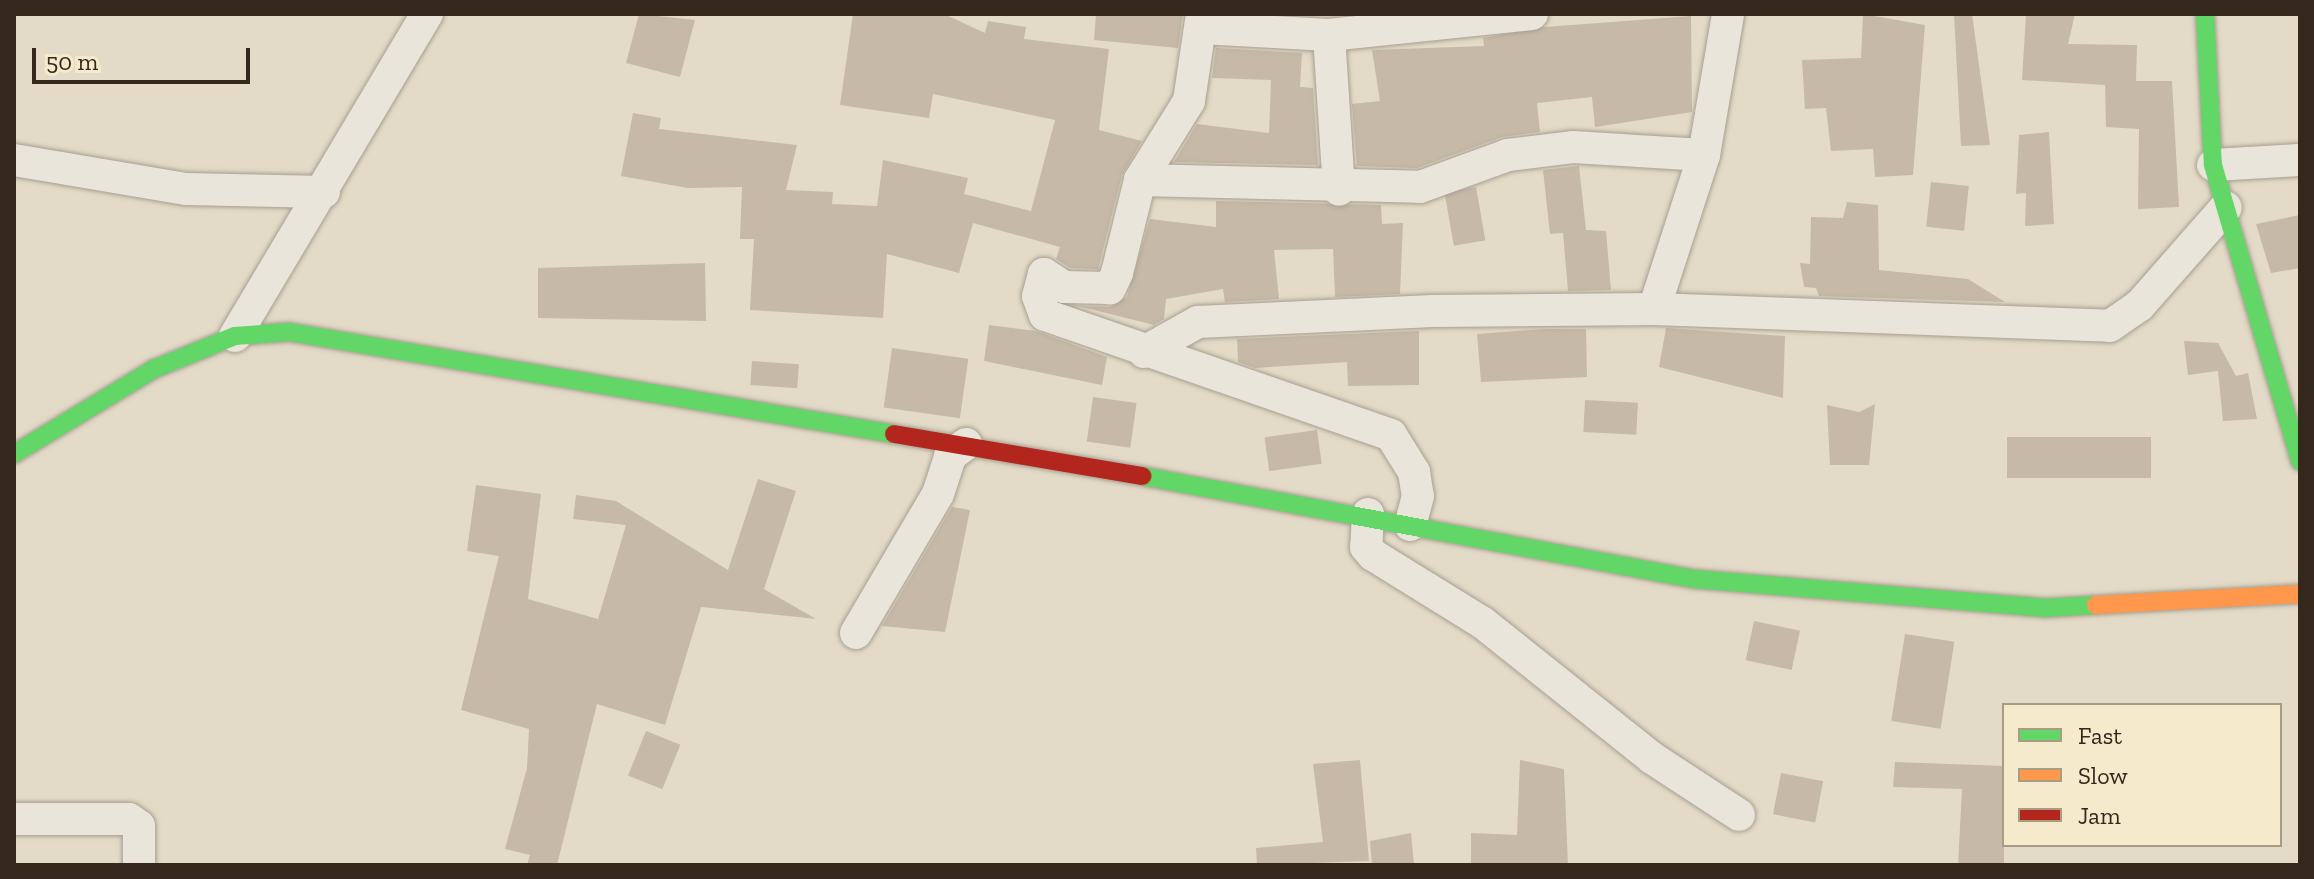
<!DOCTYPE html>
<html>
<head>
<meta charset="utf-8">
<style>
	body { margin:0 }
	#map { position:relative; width:2314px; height:879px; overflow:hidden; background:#e3dbc7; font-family:"Zilla Slab",serif }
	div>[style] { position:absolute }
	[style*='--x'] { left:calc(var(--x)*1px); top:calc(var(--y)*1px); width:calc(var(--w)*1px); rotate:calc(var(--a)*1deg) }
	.building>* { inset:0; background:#c6b9a8; transform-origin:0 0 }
	.roads { filter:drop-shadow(0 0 2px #a79f91) drop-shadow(0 0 2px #a79f91) }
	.street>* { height:32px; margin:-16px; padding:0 16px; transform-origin:16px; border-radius:16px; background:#eae5da }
	.fast>* { height:18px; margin:-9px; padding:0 9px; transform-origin:9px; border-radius:9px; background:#63d668 }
	.slow>* { height:18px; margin:-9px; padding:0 9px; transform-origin:9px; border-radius:9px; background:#ff974d }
	.jam>* { height:18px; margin:-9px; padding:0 9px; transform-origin:9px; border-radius:9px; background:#b3261e }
	span { translate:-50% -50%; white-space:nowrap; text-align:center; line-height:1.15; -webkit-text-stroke:7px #f5eacc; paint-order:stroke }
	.frame { position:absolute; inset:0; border:16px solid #34271b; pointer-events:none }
	.legend { position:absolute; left:2002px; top:703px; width:280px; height:144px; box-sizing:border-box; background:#f5eacc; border:2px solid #a89c85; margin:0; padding:10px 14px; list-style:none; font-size:24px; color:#34271b }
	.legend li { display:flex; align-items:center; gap:16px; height:40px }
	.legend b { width:40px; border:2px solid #a89c85 }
	.scale { position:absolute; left:32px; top:48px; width:218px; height:36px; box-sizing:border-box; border:4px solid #34271b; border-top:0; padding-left:10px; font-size:24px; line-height:28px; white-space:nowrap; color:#34271b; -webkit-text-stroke:6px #f5eacc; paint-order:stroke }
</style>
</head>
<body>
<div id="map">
	<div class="building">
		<i style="clip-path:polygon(639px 14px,695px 20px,680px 77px,626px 63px)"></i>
		<i style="clip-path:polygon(853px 14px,944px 14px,985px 33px,988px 21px,1026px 27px,1024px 39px,1109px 49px,1099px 130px,1142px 141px,1122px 175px,1098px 269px,1070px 268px,1056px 259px,1060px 247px,973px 223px,959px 273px,887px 254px,883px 318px,750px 310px,754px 239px,740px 239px,742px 187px,688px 188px,621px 176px,633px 113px,661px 118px,659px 129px,797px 145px,786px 190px,833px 192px,832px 204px,877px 206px,883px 160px,968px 178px,964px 194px,1031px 211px,1055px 120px,933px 94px,929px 118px,840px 105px)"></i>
		<i style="clip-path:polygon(1096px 14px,1183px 14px,1178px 48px,1094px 40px)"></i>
		<i style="clip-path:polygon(1863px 14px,1925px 25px,1913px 175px,1875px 177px,1873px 149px,1831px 151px,1826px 108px,1805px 109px,1802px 60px,1861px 58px)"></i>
		<i style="clip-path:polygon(1954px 14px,1972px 14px,1990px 145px,1961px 146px)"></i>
		<i style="clip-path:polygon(2026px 14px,2075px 14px,2068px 44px,2137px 45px,2136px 81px,2172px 81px,2179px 207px,2138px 209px,2139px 129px,2106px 127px,2105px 85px,2022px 80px)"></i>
		<i style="clip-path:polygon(1691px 16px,1692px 112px,1595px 127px,1592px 97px,1537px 103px,1540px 132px,1502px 137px,1417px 168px,1357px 166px,1352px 104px,1380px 101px,1372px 50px,1484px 46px,1483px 38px,1545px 27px)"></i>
		<i style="clip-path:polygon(1216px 48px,1302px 53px,1300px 87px,1313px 88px,1318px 165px,1174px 162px,1197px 124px,1269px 133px,1271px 80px,1212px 78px)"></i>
		<i style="clip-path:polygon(2049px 132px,2054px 224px,2025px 226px,2026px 193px,2016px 194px,2019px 135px)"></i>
		<i style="clip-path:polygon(1579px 166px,1586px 230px,1606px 231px,1611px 290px,1568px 291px,1563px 233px,1550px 234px,1543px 170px)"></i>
		<i style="left:1931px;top:182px;width:38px;height:45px;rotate:6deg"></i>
		<i style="left:1476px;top:187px;width:54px;height:32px;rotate:80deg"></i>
		<i style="clip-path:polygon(1216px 201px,1381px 205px,1382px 224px,1403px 223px,1400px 294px,1335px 297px,1333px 249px,1274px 250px,1279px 299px,1225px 302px,1223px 289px,1166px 299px,1164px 319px,1154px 325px,1078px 306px,1110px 307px,1127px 297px,1150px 219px,1216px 227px)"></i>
		<i style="clip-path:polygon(1847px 202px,1878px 205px,1879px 270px,1968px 279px,2005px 302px,1819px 296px,1816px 288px,1804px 287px,1800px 263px,1810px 264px,1811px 217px,1843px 218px)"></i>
		<i style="clip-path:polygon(2300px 215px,2300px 268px,2271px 273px,2256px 224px)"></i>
		<i style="clip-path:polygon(705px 263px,706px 321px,538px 318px,538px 268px)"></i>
		<i style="clip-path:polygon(989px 325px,1036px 331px,1107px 357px,1102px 385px,984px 361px)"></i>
		<i style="clip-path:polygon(1666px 328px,1785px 336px,1783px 398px,1659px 367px)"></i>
		<i style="clip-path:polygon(1544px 329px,1586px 329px,1587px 377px,1481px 382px,1477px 334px)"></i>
		<i style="clip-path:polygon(1419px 331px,1419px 385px,1348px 386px,1347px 362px,1255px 368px,1238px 362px,1237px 339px)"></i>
		<i style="clip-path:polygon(2184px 341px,2218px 343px,2236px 376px,2248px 373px,2257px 419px,2223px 421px,2218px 371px,2188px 375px)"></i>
		<i style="left:892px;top:348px;width:77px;height:60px;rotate:8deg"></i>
		<i style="left:752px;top:361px;width:47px;height:24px;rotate:4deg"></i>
		<i style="left:1093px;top:397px;width:44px;height:45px;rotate:8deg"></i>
		<i style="left:1585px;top:400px;width:53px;height:32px;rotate:3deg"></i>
		<i style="clip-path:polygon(1875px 404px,1869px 465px,1830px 465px,1827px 405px,1859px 412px)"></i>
		<i style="left:1317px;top:430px;width:34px;height:53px;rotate:82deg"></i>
		<i style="left:2007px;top:437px;width:144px;height:41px"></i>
		<i style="clip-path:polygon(758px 479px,796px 491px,764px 589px,816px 619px,701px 607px,665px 725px,597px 704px,557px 865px,527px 865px,530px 855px,505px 849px,527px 768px,529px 729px,461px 710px,499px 556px,467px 551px,476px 485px,541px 494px,528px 599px,598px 619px,626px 525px,573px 519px,576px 495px,616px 501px,728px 570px)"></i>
		<i style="clip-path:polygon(952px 507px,970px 510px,945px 632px,882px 626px)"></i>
		<i style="left:1754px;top:621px;width:47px;height:40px;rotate:12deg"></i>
		<i style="left:1905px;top:634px;width:50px;height:88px;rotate:9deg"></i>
		<i style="left:646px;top:731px;width:37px;height:48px;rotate:22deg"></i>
		<i style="clip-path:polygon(1360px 760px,1369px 861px,1257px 865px,1256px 848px,1323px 842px,1313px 764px)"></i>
		<i style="clip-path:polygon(1520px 760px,1564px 769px,1568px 865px,1471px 865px,1471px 833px,1517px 835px)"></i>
		<i style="clip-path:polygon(1895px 762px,2004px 766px,2004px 865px,1958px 865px,1962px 789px,1893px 787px)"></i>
		<i style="left:1781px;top:773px;width:43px;height:42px;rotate:11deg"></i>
		<i style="clip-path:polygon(1411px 833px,1414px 865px,1372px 865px,1370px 841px)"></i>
	</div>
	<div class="roads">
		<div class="street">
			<i style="--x:1202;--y:14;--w:88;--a:98.5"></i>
			<i style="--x:1189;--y:101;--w:93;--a:121.8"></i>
			<i style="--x:1140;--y:180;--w:96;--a:103.9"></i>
			<i style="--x:1117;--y:273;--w:17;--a:115"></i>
			<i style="--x:1110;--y:288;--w:46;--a:-178.8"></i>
			<i style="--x:1064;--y:287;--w:24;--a:-147"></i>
			<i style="--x:1044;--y:274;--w:23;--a:105"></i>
			<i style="--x:1038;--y:296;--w:20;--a:70"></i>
			<i style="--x:1045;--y:315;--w:366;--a:19.1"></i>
			<i style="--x:1391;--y:435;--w:44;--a:58.1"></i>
			<i style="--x:1414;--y:472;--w:24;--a:81"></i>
			<i style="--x:1418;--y:496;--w:30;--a:105"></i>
			<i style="--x:1201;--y:28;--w:128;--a:3.1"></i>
			<i style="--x:1329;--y:35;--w:204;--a:-5.9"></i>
			<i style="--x:1329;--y:35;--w:155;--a:86.3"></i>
			<i style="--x:14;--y:160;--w:174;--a:9.6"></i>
			<i style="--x:186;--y:189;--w:138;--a:1.2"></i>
			<i style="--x:2213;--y:165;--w:87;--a:-3.3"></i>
			<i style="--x:1140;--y:180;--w:280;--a:1.4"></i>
			<i style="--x:1420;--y:187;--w:94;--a:-20"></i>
			<i style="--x:1508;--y:155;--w:65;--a:-7"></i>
			<i style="--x:1573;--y:147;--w:131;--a:3.5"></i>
			<i style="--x:1654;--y:309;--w:162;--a:-72"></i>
			<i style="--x:1704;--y:155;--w:143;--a:-80.3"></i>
			<i style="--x:235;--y:336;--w:375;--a:-59.2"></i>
			<i style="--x:1144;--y:352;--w:62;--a:-29.1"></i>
			<i style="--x:1198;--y:322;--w:235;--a:-2.7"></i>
			<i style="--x:1433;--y:311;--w:221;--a:-0.5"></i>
			<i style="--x:1654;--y:309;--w:456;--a:2.1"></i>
			<i style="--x:2110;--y:326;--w:37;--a:-35"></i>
			<i style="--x:2140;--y:305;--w:130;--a:-48.7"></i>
			<i style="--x:1368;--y:514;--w:33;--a:93"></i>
			<i style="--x:1366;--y:547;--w:11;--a:49"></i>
			<i style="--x:1373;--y:555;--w:129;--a:31.7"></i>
			<i style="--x:1483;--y:623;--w:216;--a:38.6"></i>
			<i style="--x:1652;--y:758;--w:104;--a:33.2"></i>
			<i style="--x:856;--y:633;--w:161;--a:-59.5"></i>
			<i style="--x:938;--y:494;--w:40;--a:-72"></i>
			<i style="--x:950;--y:456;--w:20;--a:-37"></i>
			<i style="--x:14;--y:819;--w:115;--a:0"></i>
			<i style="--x:129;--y:819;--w:12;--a:35"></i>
			<i style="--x:139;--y:826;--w:39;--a:90"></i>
		</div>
		<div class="fast">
			<i style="--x:2205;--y:14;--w:151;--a:87"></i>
			<i style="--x:2213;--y:165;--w:309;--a:73.6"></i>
			<i style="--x:14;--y:454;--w:164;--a:-31.3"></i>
			<i style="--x:154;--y:369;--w:87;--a:-22.2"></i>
			<i style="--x:235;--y:336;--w:54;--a:-4.2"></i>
			<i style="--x:289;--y:332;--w:614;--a:9.57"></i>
			<i style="--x:1142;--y:476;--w:562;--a:10.57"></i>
			<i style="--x:1694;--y:579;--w:351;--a:4.7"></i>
			<i style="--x:2044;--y:608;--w:52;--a:-3.3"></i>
		</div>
		<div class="slow">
			<i style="--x:2096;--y:605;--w:204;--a:-3.1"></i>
		</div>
		<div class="jam">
			<i style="--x:894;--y:434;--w:252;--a:9.6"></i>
		</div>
	</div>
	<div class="frame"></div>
	<ul class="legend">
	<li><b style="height:10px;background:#63d668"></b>Fast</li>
	<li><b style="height:10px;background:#ff974d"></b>Slow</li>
	<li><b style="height:10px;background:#b3261e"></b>Jam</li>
	</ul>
	<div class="scale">50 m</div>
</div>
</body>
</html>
